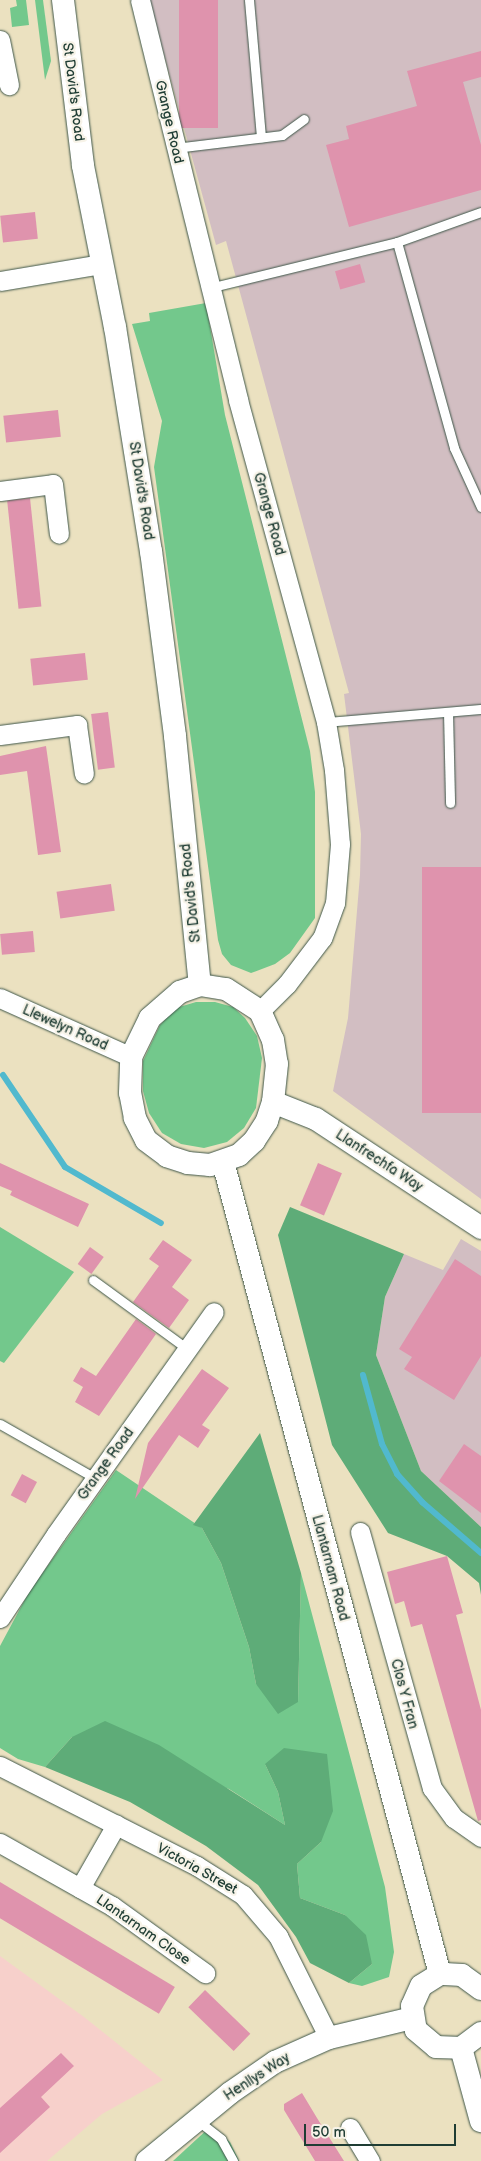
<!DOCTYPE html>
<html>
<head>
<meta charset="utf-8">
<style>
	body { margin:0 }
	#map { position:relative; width:481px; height:2161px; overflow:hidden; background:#ebe1c0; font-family:"Balsamiq Sans",sans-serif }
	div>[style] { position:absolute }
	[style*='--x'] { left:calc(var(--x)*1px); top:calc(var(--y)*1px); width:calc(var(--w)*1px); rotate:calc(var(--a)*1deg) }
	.built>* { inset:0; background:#f7d0cb }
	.industrial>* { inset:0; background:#d2bec2 }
	.green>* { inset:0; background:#73c88c }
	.forest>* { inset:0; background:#5eac78 }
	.stream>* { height:6px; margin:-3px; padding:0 3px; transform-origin:3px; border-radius:3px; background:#51b9ce }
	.building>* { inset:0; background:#df93ad; transform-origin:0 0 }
	.roads { filter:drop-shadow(0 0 1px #3e5649) drop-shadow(0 0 1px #3e5649) }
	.service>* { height:9px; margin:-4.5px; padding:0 4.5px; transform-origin:4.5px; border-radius:4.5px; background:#fff }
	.minor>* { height:19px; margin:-9.5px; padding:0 9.5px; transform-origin:9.5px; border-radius:9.5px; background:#fff }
	.tertiary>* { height:22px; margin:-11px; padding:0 11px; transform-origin:11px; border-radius:11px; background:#fff }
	span { translate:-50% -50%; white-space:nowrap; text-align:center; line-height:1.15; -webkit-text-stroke:4.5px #f7f3e8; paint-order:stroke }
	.street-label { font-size:14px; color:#1f3d34 }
	.scale { position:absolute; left:304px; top:2124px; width:152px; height:22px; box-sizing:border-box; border:2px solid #1f3d34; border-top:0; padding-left:6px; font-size:15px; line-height:18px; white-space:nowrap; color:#1f3d34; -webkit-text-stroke:4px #f7f3e8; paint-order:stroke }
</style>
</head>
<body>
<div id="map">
	<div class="built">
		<i style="clip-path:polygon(0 1956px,84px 2017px,163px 2080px,102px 2114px,47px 2161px,0 2161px)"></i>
	</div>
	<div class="industrial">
		<i style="clip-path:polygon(149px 0,481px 0,481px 1199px,333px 1091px,348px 1018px,360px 875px,361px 834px,344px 694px,349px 693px,226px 241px,216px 245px)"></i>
		<i style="clip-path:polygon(461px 1239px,481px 1251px,481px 1527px,421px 1471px,376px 1355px,385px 1297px,404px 1254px,443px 1270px)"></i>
	</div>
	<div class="green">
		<i style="clip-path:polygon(16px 0,26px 0,29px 25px,12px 27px,10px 8px,17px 6px)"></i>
		<i style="clip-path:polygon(35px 0,43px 0,51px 61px,45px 80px)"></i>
		<i style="clip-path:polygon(206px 303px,225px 415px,310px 751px,315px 792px,315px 918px,290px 953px,275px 964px,251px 973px,231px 965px,222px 954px,218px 940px,154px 467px,162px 421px,132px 324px,150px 321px,149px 313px)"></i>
		<i style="clip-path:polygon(196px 1002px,215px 1002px,233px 1007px,245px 1018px,257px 1036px,262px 1058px,256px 1108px,244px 1128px,227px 1142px,204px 1148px,181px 1144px,162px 1133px,149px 1113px,143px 1091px,143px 1061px,160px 1025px,176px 1008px)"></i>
		<i style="clip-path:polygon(0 1227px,74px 1272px,4px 1363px,0 1361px)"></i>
		<i style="clip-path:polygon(116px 1470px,202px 1528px,221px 1563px,249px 1647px,256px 1684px,298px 1702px,301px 1573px,385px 1887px,394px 1952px,389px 1977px,362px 1986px,349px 1983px,372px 1964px,345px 1915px,300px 1898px,297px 1864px,321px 1842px,265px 1764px,278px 1792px,285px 1825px,229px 1789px,72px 1737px,45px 1767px,18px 1759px,0 1748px,0 1646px,29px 1592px)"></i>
		<i style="clip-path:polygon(211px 2126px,230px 2142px,239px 2161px,173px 2161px)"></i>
	</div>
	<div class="forest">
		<i style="clip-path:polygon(290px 1207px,404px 1254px,385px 1297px,376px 1355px,421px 1471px,481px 1527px,481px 1595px,479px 1583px,447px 1556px,388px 1533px,332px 1445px,278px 1235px)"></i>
		<i style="clip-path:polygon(260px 1433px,301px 1573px,298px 1702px,278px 1714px,256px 1684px,249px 1647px,221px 1563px,202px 1528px,193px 1525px)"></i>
		<i style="clip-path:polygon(105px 1721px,159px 1745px,285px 1825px,278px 1792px,265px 1764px,284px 1748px,327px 1754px,333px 1811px,321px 1842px,297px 1864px,300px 1898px,345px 1915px,366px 1935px,372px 1964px,349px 1983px,310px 1963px,296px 1937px,258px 1885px,206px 1846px,130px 1802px,45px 1767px,72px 1737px)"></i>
	</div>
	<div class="stream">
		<i style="--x:3;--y:1075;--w:111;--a:56"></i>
		<i style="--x:65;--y:1167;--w:111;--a:30.3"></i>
		<i style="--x:363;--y:1375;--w:72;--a:74.6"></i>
		<i style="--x:382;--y:1444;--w:34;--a:63"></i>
		<i style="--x:397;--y:1474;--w:38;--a:48"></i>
		<i style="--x:422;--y:1502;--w:78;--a:40.8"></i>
	</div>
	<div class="building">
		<i style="left:179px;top:0;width:39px;height:128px"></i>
		<i style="clip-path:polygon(481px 51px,481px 77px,463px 82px,481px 145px,481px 190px,349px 227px,326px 145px,349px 139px,346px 126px,417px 106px,407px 71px)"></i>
		<i style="left:35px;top:212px;width:27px;height:35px;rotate:84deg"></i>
		<i style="left:360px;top:264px;width:19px;height:26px;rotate:74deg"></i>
		<i style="left:58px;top:410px;width:27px;height:55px;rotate:84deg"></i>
		<i style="left:30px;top:498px;width:109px;height:23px;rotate:84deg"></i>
		<i style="left:85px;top:653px;width:27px;height:55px;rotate:84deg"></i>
		<i style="left:108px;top:712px;width:56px;height:17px;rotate:83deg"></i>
		<i style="clip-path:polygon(46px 746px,61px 852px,38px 855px,27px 771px,0 775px,0 756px)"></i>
		<i style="left:481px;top:867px;width:246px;height:59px;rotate:90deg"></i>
		<i style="left:111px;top:884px;width:27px;height:55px;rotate:82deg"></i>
		<i style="left:33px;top:931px;width:21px;height:33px;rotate:85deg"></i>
		<i style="clip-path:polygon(0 1163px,89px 1204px,78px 1227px,10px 1195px,12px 1191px,0 1186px)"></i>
		<i style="left:318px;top:1163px;width:26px;height:46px;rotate:23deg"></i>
		<i style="clip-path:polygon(163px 1240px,192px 1260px,172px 1287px,189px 1300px,169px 1328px,133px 1302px,159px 1266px,149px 1259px)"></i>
		<i style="left:90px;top:1247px;width:17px;height:21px;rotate:36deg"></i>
		<i style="clip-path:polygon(455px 1259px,481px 1276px,481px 1356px,454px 1400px,404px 1369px,412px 1357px,399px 1349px)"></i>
		<i style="clip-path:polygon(136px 1319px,156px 1334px,99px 1416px,75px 1402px,83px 1387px,73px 1381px,81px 1367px,96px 1376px)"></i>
		<i style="clip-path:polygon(202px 1369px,229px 1388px,202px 1425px,210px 1430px,198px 1448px,179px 1435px,135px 1499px,148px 1443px)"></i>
		<i style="clip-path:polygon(464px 1444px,481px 1456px,481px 1513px,439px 1481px)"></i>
		<i style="left:22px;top:1474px;width:17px;height:24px;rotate:28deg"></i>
		<i style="clip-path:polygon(447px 1556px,463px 1613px,456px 1615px,481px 1710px,481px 1820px,478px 1821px,422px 1624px,411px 1627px,404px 1601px,395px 1604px,387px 1572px)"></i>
		<i style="left:0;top:1882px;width:204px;height:31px;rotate:31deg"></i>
		<i style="left:205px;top:1990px;width:63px;height:24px;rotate:44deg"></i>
		<i style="clip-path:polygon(61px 2053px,74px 2066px,41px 2097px,50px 2107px,0 2153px,0 2108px)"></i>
		<i style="clip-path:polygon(302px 2093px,317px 2118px,344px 2161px,315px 2161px,284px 2110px,284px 2104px)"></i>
	</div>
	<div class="roads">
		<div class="service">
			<i style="--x:249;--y:0;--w:138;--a:85"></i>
			<i style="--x:175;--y:148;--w:108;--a:-6.9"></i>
			<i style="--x:282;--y:135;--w:27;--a:-36"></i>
			<i style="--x:397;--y:242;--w:214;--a:74.5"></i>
			<i style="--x:454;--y:448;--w:65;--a:65.4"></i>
			<i style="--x:213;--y:287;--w:189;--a:-13.7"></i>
			<i style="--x:397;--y:242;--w:89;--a:-19.7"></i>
			<i style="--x:448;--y:712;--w:91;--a:88.7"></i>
			<i style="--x:326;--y:722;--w:156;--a:-4.8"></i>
			<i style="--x:93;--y:1280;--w:119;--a:36.1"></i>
			<i style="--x:0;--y:1424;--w:109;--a:29.6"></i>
			<i style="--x:197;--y:2120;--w:31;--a:38"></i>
			<i style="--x:221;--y:2139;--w:25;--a:61"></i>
		</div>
		<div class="minor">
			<i style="--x:140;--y:0;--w:412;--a:76.2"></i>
			<i style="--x:238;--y:400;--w:334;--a:74.7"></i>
			<i style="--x:326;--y:722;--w:49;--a:80.5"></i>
			<i style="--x:334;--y:770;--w:74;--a:85.4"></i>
			<i style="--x:340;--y:844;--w:59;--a:94.8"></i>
			<i style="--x:335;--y:903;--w:37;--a:110"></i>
			<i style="--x:322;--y:938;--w:58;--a:127.3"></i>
			<i style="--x:287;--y:984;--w:38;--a:135"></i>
			<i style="--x:0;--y:40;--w:46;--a:78.7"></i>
			<i style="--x:0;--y:281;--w:103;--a:-9.5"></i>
			<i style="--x:0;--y:491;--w:53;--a:-7.5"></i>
			<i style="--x:53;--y:484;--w:50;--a:83.2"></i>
			<i style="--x:0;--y:735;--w:78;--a:-7.4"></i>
			<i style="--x:77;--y:725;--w:49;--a:81.9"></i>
			<i style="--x:0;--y:998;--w:144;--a:24.2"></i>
			<i style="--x:360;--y:1532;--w:266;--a:74.3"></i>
			<i style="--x:432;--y:1788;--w:37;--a:54"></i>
			<i style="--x:454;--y:1818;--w:33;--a:35"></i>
			<i style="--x:0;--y:1618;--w:101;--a:-56.3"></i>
			<i style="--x:56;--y:1534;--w:272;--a:-54.6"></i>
			<i style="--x:0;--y:1766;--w:221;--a:26.9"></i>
			<i style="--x:197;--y:1866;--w:54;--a:32.2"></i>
			<i style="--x:243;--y:1895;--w:54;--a:49.5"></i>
			<i style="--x:278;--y:1936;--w:114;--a:63.4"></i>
			<i style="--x:0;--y:1843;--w:129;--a:29.4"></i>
			<i style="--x:112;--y:1906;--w:115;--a:35.8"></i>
			<i style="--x:80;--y:1888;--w:73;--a:-60.3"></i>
			<i style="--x:350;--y:2128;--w:39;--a:59"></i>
		</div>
		<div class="tertiary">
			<i style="--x:63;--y:0;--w:167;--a:83.1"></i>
			<i style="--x:83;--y:166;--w:164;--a:78.8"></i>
			<i style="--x:115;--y:327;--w:227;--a:80.9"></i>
			<i style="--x:151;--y:551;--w:187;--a:82.6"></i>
			<i style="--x:175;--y:736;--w:250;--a:84.3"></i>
			<i style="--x:200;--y:985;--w:26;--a:9"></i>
			<i style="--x:226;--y:989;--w:40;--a:32.9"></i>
			<i style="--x:260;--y:1011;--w:32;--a:66"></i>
			<i style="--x:273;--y:1040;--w:24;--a:81"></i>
			<i style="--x:277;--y:1064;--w:38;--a:96"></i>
			<i style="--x:273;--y:1102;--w:20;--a:108"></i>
			<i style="--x:267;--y:1121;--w:24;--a:123"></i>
			<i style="--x:254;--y:1141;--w:21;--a:137"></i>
			<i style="--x:239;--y:1155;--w:31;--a:161"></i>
			<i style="--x:210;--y:1165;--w:22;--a:-175"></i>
			<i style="--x:188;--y:1163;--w:22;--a:-162"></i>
			<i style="--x:167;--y:1156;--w:26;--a:-143"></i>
			<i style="--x:146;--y:1140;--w:25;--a:-117"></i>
			<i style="--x:135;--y:1118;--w:25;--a:-101"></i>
			<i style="--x:130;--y:1093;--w:36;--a:-88"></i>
			<i style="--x:131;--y:1057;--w:43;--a:-64"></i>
			<i style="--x:150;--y:1018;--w:40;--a:-41"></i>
			<i style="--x:180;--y:992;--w:21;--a:-19"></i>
			<i style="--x:273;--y:1102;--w:46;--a:21.6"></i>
			<i style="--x:316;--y:1119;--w:198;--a:33.4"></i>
			<i style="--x:223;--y:1162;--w:840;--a:75.04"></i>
			<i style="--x:481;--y:1989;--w:24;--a:-144"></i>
			<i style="--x:462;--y:1975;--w:22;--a:-177"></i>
			<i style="--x:440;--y:1974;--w:22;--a:148"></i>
			<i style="--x:421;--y:1986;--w:22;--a:114"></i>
			<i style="--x:412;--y:2006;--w:24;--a:81"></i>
			<i style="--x:416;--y:2030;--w:26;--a:40"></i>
			<i style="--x:436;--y:2047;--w:25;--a:2"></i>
			<i style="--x:461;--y:2048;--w:25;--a:-37"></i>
			<i style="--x:461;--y:2048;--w:76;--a:74.7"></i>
			<i style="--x:147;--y:2161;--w:107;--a:-39.3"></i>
			<i style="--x:230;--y:2093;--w:55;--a:-34.6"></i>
			<i style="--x:275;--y:2062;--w:59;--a:-24"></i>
			<i style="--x:329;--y:2038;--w:85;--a:-13.5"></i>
		</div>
	</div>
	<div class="street-label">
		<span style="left:73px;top:92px;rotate:83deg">St David's Road</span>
		<span style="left:169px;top:122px;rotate:77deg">Grange Road</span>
		<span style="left:141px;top:491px;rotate:81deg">St David's Road</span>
		<span style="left:269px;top:514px;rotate:75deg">Grange Road</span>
		<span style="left:191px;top:893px;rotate:-96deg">St David's Road</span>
		<span style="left:65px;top:1028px;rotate:24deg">Llewelyn Road</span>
		<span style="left:379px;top:1161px;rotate:33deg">Llanfrechfa Way</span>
		<span style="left:106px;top:1464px;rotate:-54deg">Grange Road</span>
		<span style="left:330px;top:1568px;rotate:75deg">Llantarnam Road</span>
		<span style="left:404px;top:1694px;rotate:75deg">Clos Y Fran</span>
		<span style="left:197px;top:1869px;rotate:29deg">Victoria Street</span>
		<span style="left:143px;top:1930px;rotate:35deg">Llantarnam Close</span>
		<span style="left:257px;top:2077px;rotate:-33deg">Henllys Way</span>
	</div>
	<div class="scale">50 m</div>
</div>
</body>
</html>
